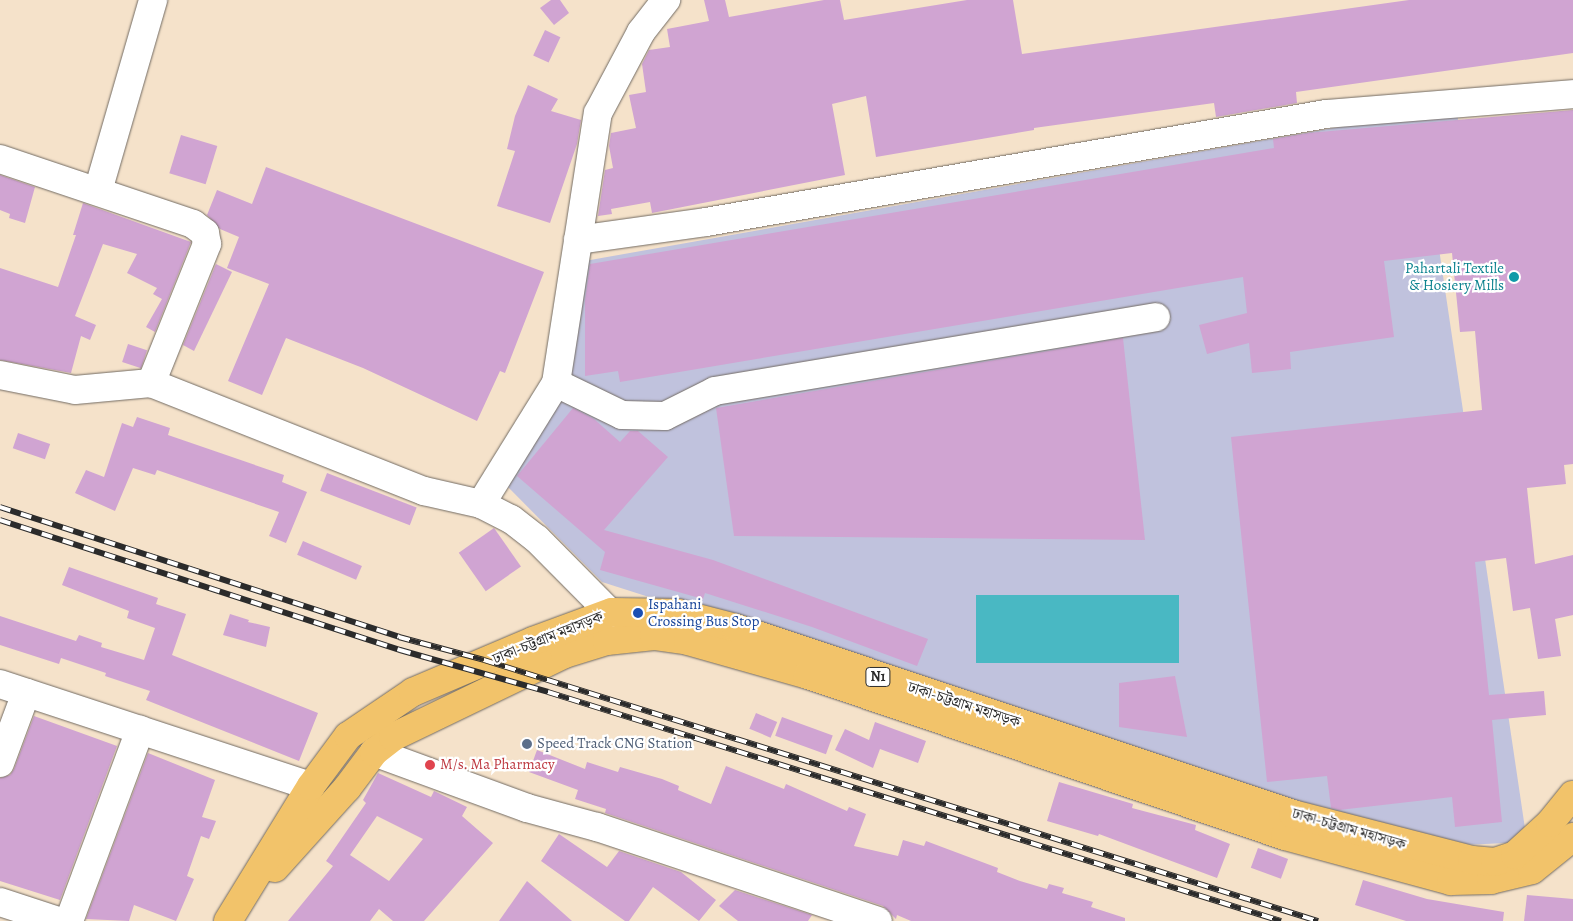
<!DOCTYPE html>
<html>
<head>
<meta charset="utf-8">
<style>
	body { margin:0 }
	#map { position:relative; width:1573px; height:921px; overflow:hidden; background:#f5e2ca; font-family:Alegreya,"Noto Serif Bengali",serif }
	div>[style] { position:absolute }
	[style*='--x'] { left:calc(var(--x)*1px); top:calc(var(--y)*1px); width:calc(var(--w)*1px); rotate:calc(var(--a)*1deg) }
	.industrial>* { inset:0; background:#c0c2dd }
	.water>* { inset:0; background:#49b8c3; transform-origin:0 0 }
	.building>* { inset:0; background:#d0a4d2; transform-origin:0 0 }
	.roads { filter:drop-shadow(0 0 1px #726b63) drop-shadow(0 0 1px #726b63) }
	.minor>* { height:28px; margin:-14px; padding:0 14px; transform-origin:14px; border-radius:14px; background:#fff }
	.highway>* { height:28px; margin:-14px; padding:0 14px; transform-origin:14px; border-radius:14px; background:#f2c36a }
	.rail>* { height:5.5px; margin-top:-2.75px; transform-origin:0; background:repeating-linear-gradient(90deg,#fff 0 11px,#2b2b2b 0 22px); box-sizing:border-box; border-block:1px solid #2b2b2b }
	.dots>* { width:14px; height:14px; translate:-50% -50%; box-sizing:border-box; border:2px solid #fff; border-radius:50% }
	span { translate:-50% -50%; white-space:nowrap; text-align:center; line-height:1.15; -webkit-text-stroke:4.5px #fff; paint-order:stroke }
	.shield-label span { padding:1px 4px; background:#fff; border:1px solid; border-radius:4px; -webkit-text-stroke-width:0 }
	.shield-label { font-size:14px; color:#2b2b2b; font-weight:700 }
	.culture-label { font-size:15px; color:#0d838f }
	.right { translate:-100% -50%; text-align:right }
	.transit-label { font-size:15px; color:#164399 }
	.left { translate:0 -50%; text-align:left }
	.street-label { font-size:15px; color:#2b2b2b }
	.service-label { font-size:15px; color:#4e5e75 }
	.health-label { font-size:15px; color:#be3a42 }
</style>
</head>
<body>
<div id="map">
	<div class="industrial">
		<i style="clip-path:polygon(1457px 106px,1464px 211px,1434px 215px,1527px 842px,1464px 845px,1298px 804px,602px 582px,505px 484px,570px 384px,579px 262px)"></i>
	</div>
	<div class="water">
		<i style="left:1179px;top:595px;width:68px;height:203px;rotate:90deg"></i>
	</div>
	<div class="building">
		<i style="clip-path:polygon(551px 0,560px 0,569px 13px,554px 25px,540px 8px)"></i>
		<i style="clip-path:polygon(704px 0,725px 0,729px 17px,824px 0,840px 0,844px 20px,967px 0,1013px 0,1022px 54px,1409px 0,1573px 0,1573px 53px,1296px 92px,1297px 103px,1216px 117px,1214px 103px,1034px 128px,1034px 130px,876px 157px,866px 96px,832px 104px,845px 175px,652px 213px,650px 202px,611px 209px,612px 214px,598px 216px,605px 170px,613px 168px,609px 146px,611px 133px,636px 128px,629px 95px,646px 92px,642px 64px,649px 50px,670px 47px,667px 29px,709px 21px)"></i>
		<i style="left:545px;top:30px;width:17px;height:28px;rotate:25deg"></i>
		<i style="clip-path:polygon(528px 85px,558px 99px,551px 111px,581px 120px,577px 144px,550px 223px,497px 206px,515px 151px,507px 149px,515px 116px)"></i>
		<i style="clip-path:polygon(1573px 110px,1573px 464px,1564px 465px,1566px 484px,1527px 488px,1535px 564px,1573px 555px,1573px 615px,1555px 619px,1561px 656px,1538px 659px,1530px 608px,1513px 611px,1506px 558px,1475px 562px,1489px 695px,1544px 691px,1546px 715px,1492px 720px,1502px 822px,1455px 827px,1452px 797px,1339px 810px,1331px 808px,1327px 776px,1267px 782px,1231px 437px,1482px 410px,1475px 331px,1460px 332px,1452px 253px,1384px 261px,1394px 337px,1290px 352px,1291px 369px,1252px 373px,1249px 343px,1207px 354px,1199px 325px,1247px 313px,1243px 277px,620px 382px,618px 371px,585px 376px,585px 301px,590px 264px,1274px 148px,1273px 139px,1308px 133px)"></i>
		<i style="left:181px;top:135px;width:38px;height:40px;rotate:17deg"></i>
		<i style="clip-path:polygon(266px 167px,544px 272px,505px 373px,500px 371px,477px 421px,363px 368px,286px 338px,262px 395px,228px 381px,269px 284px,227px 268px,239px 237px,220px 229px,207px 215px,217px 190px,252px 204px)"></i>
		<i style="clip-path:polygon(0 175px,35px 187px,25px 223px,9px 218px,10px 214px,0 210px)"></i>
		<i style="clip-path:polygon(83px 203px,191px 242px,155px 332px,146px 327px,162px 299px,153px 294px,157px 288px,127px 273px,137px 254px,103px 244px,75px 316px,96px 325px,90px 340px,81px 336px,71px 373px,0 360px,0 268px,58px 287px,76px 235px,73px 235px)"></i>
		<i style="clip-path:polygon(216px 264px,232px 272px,194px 351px,183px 345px)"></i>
		<i style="clip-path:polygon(1123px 338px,1145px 540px,734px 536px,716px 408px)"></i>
		<i style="left:128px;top:344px;width:20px;height:19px;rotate:18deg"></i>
		<i style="clip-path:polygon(573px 408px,594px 419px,620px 442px,630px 431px,638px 431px,668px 457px,604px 530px,713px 560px,928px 639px,917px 666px,812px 627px,705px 593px,703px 599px,600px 570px,605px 552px,517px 476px)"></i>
		<i style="clip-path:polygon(137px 417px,170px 428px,168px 435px,284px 475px,282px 482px,307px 492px,286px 543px,269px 536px,279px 512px,157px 470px,155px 475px,133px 468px,115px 511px,75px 493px,86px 470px,104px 477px,122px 423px,133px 427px)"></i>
		<i style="left:18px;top:433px;width:34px;height:16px;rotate:19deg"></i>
		<i style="left:327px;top:473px;width:96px;height:19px;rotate:21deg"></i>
		<i style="left:494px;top:528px;width:47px;height:43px;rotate:55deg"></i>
		<i style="left:303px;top:541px;width:64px;height:15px;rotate:23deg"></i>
		<i style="clip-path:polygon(69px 567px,158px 598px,156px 604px,186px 614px,172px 655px,318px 713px,299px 761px,146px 700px,150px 691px,105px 676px,106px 673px,61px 658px,59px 664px,0 645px,0 616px,76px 641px,79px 635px,102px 643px,101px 647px,144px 660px,155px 628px,127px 618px,129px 611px,62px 585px)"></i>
		<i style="clip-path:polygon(230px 614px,249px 620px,248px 622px,270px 627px,266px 647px,223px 635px)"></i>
		<i style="clip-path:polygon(1175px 676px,1187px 737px,1119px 727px,1119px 683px)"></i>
		<i style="left:756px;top:713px;width:23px;height:17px;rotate:23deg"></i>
		<i style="clip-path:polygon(34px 716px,117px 746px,60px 900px,0 881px,0 778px,10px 775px,14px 769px)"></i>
		<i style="left:782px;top:717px;width:54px;height:20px;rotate:20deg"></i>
		<i style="clip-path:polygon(875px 722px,926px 741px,918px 763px,880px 749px,873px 768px,835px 750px,845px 729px,869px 740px)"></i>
		<i style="clip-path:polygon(537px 750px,585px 769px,587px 762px,618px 772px,620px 767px,662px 779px,679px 786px,678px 790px,711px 804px,726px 766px,784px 789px,786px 784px,847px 811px,849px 807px,866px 814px,854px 846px,898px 856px,903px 840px,924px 846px,926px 841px,998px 868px,997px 872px,1020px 881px,1047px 889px,1049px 884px,1064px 888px,1062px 893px,1093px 902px,1091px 907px,1125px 918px,1125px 921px,911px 921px,897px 915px,896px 919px,883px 906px,605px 813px,606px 809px,575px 799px,578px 790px,529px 772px)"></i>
		<i style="clip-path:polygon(148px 753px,215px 780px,202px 817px,216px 821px,209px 839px,201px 836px,187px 876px,194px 879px,176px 921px,134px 905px,129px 921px,86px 919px)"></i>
		<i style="clip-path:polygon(evenodd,378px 773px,431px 797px,434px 791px,467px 807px,462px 816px,493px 843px,424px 921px,393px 921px,379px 909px,370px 921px,288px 921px,333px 866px,326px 861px,366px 803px,363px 800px,378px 773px,377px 816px,423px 839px,389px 881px,350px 855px,377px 816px)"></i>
		<i style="clip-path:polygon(1059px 782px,1133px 804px,1132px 808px,1196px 825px,1195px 830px,1230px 844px,1217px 878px,1099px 834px,1098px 836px,1047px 821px)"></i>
		<i style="clip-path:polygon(559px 834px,607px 867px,619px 851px,681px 872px,716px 900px,699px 921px,653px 887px,629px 921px,625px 921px,541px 861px)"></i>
		<i style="left:1258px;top:848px;width:32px;height:21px;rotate:20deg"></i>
		<i style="clip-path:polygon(1363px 880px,1427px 899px,1504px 912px,1503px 921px,1406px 921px,1355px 905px)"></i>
		<i style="clip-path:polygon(527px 881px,572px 921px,499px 921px)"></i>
		<i style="clip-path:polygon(735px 890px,812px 915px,808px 921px,738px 921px,719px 906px)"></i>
		<i style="clip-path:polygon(1527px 895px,1573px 899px,1573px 921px,1524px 921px)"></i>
	</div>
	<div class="roads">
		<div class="minor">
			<i style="--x:0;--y:159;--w:204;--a:18.6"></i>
			<i style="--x:193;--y:224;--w:15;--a:37"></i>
			<i style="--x:205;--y:233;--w:11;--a:80"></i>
			<i style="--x:207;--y:244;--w:150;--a:111.9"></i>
			<i style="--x:98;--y:191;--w:199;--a:-73.9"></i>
			<i style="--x:578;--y:240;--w:129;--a:-8"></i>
			<i style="--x:706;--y:222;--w:629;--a:-9.88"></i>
			<i style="--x:1326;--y:114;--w:248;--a:-4.6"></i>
			<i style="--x:0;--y:375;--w:76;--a:11.3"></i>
			<i style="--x:75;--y:390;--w:76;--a:-5.3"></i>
			<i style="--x:151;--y:383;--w:294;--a:21.6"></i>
			<i style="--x:424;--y:491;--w:58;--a:12.8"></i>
			<i style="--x:481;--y:504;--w:34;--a:27"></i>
			<i style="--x:511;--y:519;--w:33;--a:38"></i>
			<i style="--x:537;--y:539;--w:127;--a:45.3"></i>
			<i style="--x:556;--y:383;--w:73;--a:25.9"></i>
			<i style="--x:622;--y:415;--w:43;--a:1.3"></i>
			<i style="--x:665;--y:416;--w:56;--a:-26.6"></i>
			<i style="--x:715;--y:391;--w:447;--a:-9.5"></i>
			<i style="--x:481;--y:504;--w:142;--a:-58.2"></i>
			<i style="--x:556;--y:383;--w:273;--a:-81.2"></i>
			<i style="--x:598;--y:113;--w:92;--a:-62"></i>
			<i style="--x:641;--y:32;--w:41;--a:-52"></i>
			<i style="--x:0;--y:684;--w:327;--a:18.2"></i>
			<i style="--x:374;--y:752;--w:163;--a:20.1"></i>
			<i style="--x:527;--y:808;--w:73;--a:15.2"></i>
			<i style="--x:597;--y:827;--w:296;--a:18.5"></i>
			<i style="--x:0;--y:763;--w:75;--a:-69.6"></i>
			<i style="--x:0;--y:902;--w:61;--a:18.1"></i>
			<i style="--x:69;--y:921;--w:204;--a:-69.6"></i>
		</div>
		<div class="highway">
			<i style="--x:275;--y:868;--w:108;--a:-48"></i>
			<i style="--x:347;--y:788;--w:45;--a:-53.1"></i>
			<i style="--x:374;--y:752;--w:24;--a:-38"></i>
			<i style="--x:393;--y:737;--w:191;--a:-25.8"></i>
			<i style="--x:565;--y:654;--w:44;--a:-17.2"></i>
			<i style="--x:607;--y:641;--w:47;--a:-6.1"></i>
			<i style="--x:654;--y:636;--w:34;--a:8"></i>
			<i style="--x:688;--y:641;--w:125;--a:15.8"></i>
			<i style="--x:808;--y:675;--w:503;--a:18.65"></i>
			<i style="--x:1285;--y:836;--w:172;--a:15.2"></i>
			<i style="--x:1451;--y:881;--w:40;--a:-1.4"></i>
			<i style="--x:1491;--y:880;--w:42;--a:-13.7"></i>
			<i style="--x:1532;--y:870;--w:53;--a:-38.8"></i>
			<i style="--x:228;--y:921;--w:158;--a:-58.4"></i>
			<i style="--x:311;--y:786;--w:62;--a:-53.5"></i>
			<i style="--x:348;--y:736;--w:78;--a:-34.1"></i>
			<i style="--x:413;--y:692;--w:130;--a:-23"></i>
			<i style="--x:533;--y:641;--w:84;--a:-20.2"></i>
			<i style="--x:612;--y:612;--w:66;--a:0.9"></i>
			<i style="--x:678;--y:613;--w:60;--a:14.5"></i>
			<i style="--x:736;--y:628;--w:587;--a:18.47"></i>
			<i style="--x:1293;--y:814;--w:185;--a:14.4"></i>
			<i style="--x:1472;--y:860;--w:23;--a:5"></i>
			<i style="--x:1495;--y:862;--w:21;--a:-19"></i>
			<i style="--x:1515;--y:855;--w:47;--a:-42.4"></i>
			<i style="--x:1550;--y:823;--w:36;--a:-51"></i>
		</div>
	</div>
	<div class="rail">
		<i style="--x:0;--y:507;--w:420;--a:18"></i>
		<i style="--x:399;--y:637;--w:88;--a:15.1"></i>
		<i style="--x:484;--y:660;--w:874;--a:17.38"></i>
		<i style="--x:0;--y:520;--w:421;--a:18"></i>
		<i style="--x:400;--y:650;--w:154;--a:15.8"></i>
		<i style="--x:548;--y:692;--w:768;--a:17.35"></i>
	</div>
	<div class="dots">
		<i style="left:1514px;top:277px;background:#0f9aa8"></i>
		<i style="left:638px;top:613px;background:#1a4fb4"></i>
		<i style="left:527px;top:744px;background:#5c6f8a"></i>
		<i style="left:430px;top:765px;background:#e0444e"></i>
	</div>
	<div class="shield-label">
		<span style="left:878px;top:677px">N1</span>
	</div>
	<div class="culture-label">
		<span class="right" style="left:1504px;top:277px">Pahartali Textile<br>&amp; Hosiery Mills</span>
	</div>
	<div class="transit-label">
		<span class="left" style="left:648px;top:613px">Ispahani<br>Crossing Bus Stop</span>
	</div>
	<div class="street-label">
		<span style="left:548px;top:638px;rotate:-22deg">ঢাকা-চট্টগ্রাম মহাসড়ক</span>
		<span style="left:964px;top:705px;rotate:18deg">ঢাকা-চট্টগ্রাম মহাসড়ক</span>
		<span style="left:1349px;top:829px;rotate:16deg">ঢাকা-চট্টগ্রাম মহাসড়ক</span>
	</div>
	<div class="service-label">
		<span class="left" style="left:537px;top:744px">Speed Track CNG Station</span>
	</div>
	<div class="health-label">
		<span class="left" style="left:440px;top:765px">M/s. Ma Pharmacy</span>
	</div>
</div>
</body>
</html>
